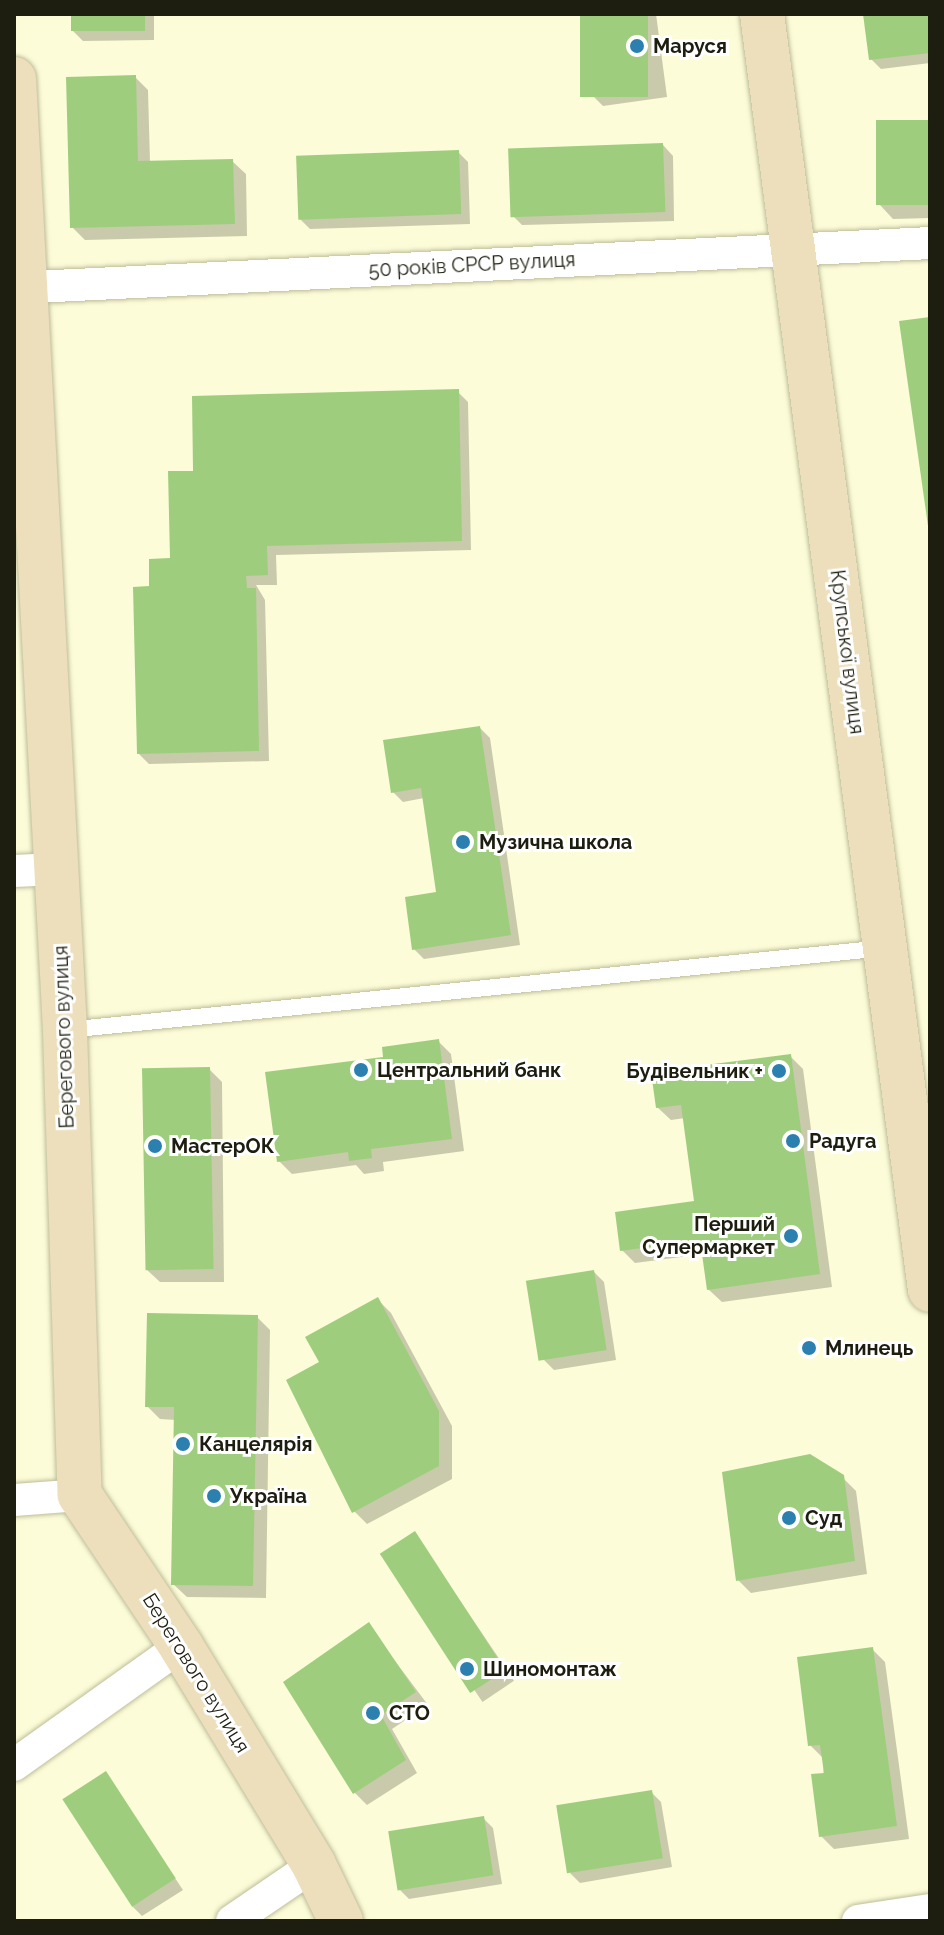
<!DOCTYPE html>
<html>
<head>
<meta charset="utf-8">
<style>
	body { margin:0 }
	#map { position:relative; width:944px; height:1935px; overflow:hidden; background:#fcfcd8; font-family:Raleway,sans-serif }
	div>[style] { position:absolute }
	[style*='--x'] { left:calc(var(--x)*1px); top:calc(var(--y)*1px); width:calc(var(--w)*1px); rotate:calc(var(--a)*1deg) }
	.shadow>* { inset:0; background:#0003; transform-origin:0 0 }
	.building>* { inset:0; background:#9ece7d; transform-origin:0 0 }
	.roads { filter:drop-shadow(0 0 2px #bebd9b) drop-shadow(0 0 2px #bebd9b) }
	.lane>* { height:16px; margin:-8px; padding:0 8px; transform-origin:8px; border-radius:8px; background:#fff }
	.street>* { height:32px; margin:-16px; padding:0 16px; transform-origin:16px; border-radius:16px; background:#fff }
	.secondary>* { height:44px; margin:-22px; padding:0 22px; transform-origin:22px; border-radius:22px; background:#eddebc }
	.dots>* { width:22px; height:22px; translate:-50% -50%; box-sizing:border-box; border:4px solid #fff; border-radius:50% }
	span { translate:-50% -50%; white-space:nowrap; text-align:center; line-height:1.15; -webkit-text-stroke:6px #fff; paint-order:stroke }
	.poi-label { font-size:20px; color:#1d1d10; font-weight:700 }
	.left { translate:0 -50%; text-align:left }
	.right { translate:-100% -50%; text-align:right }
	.street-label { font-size:20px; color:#1d1d10 }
	.frame { position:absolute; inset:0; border:16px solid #1d1d10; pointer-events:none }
</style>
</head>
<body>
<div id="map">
	<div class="shadow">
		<i style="clip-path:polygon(73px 14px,154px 14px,154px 40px,83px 41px,73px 31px)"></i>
		<i style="clip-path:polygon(582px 14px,656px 14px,667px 97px,603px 106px,593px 96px)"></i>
		<i style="clip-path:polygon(865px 14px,930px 14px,930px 63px,881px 69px,871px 59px)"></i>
		<i style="clip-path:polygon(135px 77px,148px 90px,150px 163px,232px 161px,246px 174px,247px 236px,85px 240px,72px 227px)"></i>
		<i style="clip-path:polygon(930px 122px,930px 218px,893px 219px,880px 205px)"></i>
		<i style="clip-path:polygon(663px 145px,673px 156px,674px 221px,522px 225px,512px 215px)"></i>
		<i style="clip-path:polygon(458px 152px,468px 162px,470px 224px,310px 229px,300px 219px)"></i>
		<i style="clip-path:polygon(458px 392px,468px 402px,471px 550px,276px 555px,277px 585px,256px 585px,265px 600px,269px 761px,149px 764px,139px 754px,151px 588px,172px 560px,195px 473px)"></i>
		<i style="clip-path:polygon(480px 728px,490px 738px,520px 945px,424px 959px,414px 949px,438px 894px,424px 798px,403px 802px,393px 792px)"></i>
		<i style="clip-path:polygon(438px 1041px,451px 1054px,464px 1151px,383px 1162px,384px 1171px,364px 1174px,356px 1165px,292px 1174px,279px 1161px,385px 1058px)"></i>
		<i style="clip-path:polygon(790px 1056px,803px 1069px,832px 1287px,722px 1302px,708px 1289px,704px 1254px,635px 1263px,622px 1250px,696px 1203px,685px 1118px,671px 1120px,657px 1107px)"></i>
		<i style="clip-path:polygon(209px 1069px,222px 1082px,224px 1282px,160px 1282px,146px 1269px)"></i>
		<i style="clip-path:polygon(594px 1272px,604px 1282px,616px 1360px,554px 1370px,544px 1360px)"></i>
		<i style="clip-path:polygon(378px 1300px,391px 1313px,452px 1426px,452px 1479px,367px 1524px,354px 1511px,321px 1363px)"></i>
		<i style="clip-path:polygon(257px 1317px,270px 1330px,266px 1598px,187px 1597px,173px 1584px,176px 1420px,160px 1419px,147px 1406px)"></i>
		<i style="clip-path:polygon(842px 1477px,856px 1491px,867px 1574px,751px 1593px,738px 1580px)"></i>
		<i style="left:415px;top:1534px;width:177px;height:38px;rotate:56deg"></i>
		<i style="clip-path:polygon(368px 1625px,428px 1705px,392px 1729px,417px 1773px,367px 1805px,354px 1792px)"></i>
		<i style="clip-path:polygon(872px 1649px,885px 1662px,909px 1839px,834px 1849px,821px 1836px,824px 1759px,810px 1745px)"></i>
		<i style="clip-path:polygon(105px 1773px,183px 1890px,142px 1916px,132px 1906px)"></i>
		<i style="clip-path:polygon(651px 1792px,661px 1802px,672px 1867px,580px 1883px,570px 1873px)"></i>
		<i style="clip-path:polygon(483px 1818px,493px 1828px,502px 1884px,409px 1899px,399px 1889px)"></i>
	</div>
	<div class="building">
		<i style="left:71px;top:14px;width:74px;height:17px"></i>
		<i style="left:580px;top:14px;width:68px;height:83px"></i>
		<i style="clip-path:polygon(863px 14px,930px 14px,930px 53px,869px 60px)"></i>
		<i style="clip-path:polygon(136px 75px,138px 161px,233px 159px,235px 224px,70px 228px,66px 77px)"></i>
		<i style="left:930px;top:120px;width:85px;height:54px;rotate:90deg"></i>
		<i style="left:663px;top:143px;width:69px;height:155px;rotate:88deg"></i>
		<i style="left:459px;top:150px;width:64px;height:163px;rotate:88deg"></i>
		<i style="clip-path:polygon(930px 317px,930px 525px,928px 526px,899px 321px)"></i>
		<i style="clip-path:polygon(459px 389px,462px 541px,267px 546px,268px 575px,246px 576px,247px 588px,256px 588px,259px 751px,137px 754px,133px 587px,149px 586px,149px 559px,170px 558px,168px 471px,193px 471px,192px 396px)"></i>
		<i style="clip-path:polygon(480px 726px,511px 935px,412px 950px,405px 897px,436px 892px,421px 788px,391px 793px,383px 740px)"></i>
		<i style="clip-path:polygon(439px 1039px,452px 1139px,371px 1149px,372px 1158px,349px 1161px,348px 1152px,277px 1162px,265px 1072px,383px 1057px,382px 1047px)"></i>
		<i style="clip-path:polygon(791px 1054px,820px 1274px,707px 1290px,700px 1240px,620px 1251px,615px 1212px,694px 1201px,681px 1105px,656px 1108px,651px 1072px)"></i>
		<i style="left:210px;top:1067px;width:202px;height:68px;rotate:89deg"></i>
		<i style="left:594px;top:1270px;width:81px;height:69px;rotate:81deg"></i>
		<i style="clip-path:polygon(378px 1297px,439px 1411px,439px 1466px,352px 1513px,286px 1380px,319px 1362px,305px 1337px)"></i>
		<i style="clip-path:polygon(147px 1313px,258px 1315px,253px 1586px,171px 1585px,174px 1407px,145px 1407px)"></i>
		<i style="clip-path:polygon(810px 1454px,844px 1475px,855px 1561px,736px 1581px,722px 1472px)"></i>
		<i style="left:415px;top:1531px;width:166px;height:42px;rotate:57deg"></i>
		<i style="clip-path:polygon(369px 1622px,416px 1692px,381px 1715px,406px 1760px,353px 1794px,283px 1682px)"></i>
		<i style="clip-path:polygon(873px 1647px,897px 1826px,819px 1837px,811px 1774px,824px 1773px,820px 1745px,808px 1746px,797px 1657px)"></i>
		<i style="left:106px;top:1771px;width:128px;height:52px;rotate:57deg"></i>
		<i style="left:652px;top:1790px;width:69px;height:97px;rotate:81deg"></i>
		<i style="left:484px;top:1816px;width:60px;height:97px;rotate:81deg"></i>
	</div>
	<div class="roads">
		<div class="lane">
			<i style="--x:67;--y:1030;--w:821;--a:-5.73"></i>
		</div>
		<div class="street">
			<i style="--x:14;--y:288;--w:917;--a:-2.81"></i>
			<i style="--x:14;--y:871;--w:42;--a:-2.7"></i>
			<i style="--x:14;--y:1500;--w:66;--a:-4.3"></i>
			<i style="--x:14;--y:1765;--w:205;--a:-35.5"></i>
			<i style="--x:232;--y:1921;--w:99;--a:-34.3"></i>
			<i style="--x:858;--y:1921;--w:73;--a:-8.7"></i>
		</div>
		<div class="secondary">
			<i style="--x:762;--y:14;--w:1287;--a:82.5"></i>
			<i style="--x:14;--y:79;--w:952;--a:86.93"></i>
			<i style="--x:65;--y:1030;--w:465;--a:88.2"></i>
			<i style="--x:80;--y:1495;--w:182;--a:56.2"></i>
			<i style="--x:181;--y:1646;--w:256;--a:58.7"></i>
			<i style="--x:314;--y:1865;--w:62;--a:64.3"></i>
		</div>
	</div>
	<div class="dots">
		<i style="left:637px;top:46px;background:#2b80b0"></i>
		<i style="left:463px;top:842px;background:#2b80b0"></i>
		<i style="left:361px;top:1070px;background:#2b80b0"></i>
		<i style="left:779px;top:1071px;background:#2b80b0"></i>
		<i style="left:793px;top:1141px;background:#2b80b0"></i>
		<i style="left:155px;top:1146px;background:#2b80b0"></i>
		<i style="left:791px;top:1236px;background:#2b80b0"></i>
		<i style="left:809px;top:1348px;background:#2b80b0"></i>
		<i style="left:183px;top:1444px;background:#2b80b0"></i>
		<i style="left:214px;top:1496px;background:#2b80b0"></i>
		<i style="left:789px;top:1518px;background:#2b80b0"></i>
		<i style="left:467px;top:1669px;background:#2b80b0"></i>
		<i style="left:373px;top:1713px;background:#2b80b0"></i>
	</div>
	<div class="poi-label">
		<span class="left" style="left:653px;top:46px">Маруся</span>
		<span class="left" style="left:479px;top:842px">Музична школа</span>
		<span class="left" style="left:377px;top:1070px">Центральний банк</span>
		<span class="right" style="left:763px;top:1071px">Будівельник +</span>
		<span class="left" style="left:809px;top:1141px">Радуга</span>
		<span class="left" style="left:171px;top:1146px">МастерОК</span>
		<span class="right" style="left:775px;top:1236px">Перший<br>Супермаркет</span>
		<span class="left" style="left:825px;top:1348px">Млинець</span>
		<span class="left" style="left:199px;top:1444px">Канцелярія</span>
		<span class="left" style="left:230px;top:1496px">Україна</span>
		<span class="left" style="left:805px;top:1518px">Суд</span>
		<span class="left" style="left:483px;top:1669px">Шиномонтаж</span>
		<span class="left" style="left:389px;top:1713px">СТО</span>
	</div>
	<div class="street-label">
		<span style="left:472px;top:265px;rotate:-3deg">50 років СРСР вулиця</span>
		<span style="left:847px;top:652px;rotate:83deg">Крупської вулиця</span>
		<span style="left:64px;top:1037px;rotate:-92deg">Берегового вулиця</span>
		<span style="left:196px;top:1673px;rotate:58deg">Берегового вулиця</span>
	</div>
	<div class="frame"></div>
</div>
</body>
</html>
